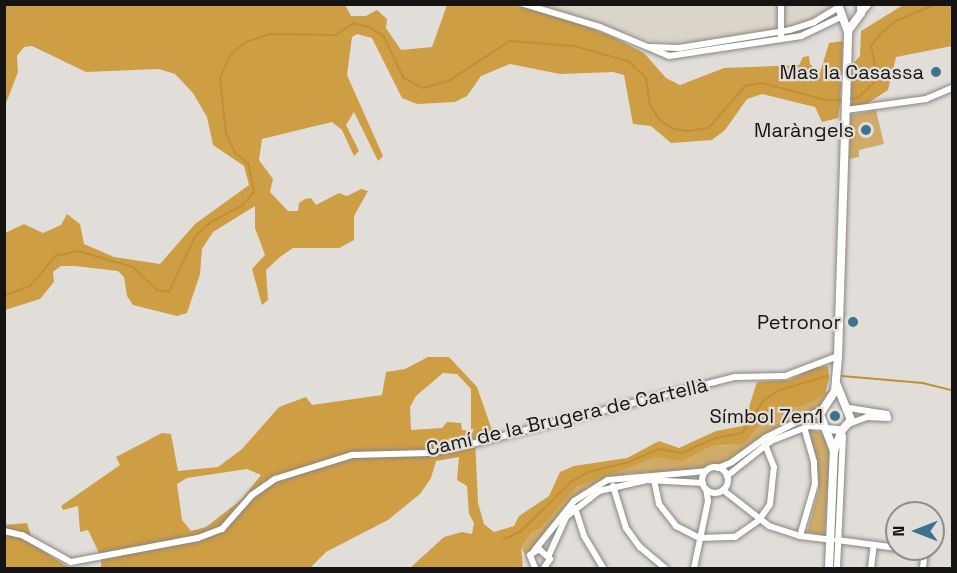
<!DOCTYPE html>
<html>
<head>
<meta charset="utf-8">
<style>
	body { margin:0 }
	#map { position:relative; width:957px; height:573px; overflow:hidden; background:#e1deda; font-family:"Space Grotesk",sans-serif }
	div>[style] { position:absolute }
	[style*='--x'] { left:calc(var(--x)*1px); top:calc(var(--y)*1px); width:calc(var(--w)*1px); rotate:calc(var(--a)*1deg) }
	.built>* { inset:0; background:#dbd4c9 }
	.green>* { inset:0; background:#d0aa68 }
	.forest>* { inset:0; background:#ce9e44 }
	.stream>* { height:1.5px; margin:-0.75px; padding:0 0.75px; transform-origin:0.75px; border-radius:0.75px; background:#c09034 }
	.roads { filter:drop-shadow(0 0 2px #898682) drop-shadow(0 0 2px #898682) }
	.minor>* { height:6px; margin:-3px; padding:0 3px; transform-origin:3px; border-radius:3px; background:#fff }
	.minor>.ring { margin:-3px; padding:0; box-sizing:content-box; background:none; border:6px solid #fff; border-radius:50% }
	.major>* { height:8px; margin:-4px; padding:0 4px; transform-origin:4px; border-radius:4px; background:#fff }
	.dots>* { width:16px; height:16px; translate:-50% -50%; box-sizing:border-box; border:3px solid #e1deda; border-radius:50% }
	span { translate:-50% -50%; white-space:nowrap; text-align:center; line-height:1.15; -webkit-text-stroke:4.5px #e1deda; paint-order:stroke }
	.poi-label { font-size:20px; color:#151412 }
	.right { translate:-100% -50%; text-align:right }
	.street-label { font-size:20px; color:#151412 }
	.frame { position:absolute; inset:0; border:6px solid #151412; pointer-events:none }
	.north { position:absolute; left:885px; top:501px; width:60px; height:60px; box-sizing:border-box; background:#e1deda; border:2px solid #8f8d8a; border-radius:50%; rotate:270deg; font-size:16px; font-weight:700; line-height:24px; text-align:center; color:#151412 }
	.north::after { content:''; display:block; margin:auto; width:21px; height:27px; background:#3c748e; clip-path:polygon(50% 0,100% 100%,50% 72%,0 100%) }
</style>
</head>
<body>
<div id="map">
	<div class="built">
		<i style="clip-path:polygon(539px 5px,835px 5px,816px 19px,793px 26px,687px 43px,653px 41px)"></i>
	</div>
	<div class="green">
		<i style="clip-path:polygon(876px 110px,884px 144px,859px 150px,859px 157px,849px 159px,850px 115px)"></i>
		<i style="clip-path:polygon(834px 387px,817px 411px,761px 437px,722px 465px,690px 472px,631px 473px,599px 481px,568px 503px,527px 557px,521px 548px,531px 533px,540px 529px,577px 487px,656px 456px,682px 462px,712px 446px,733px 445px,751px 436px,772px 411px,805px 406px)"></i>
		<i style="clip-path:polygon(809px 429px,824px 434px,830px 450px,825px 536px,807px 532px,819px 489px)"></i>
	</div>
	<div class="forest">
		<i style="clip-path:polygon(5px 5px,345px 5px,351px 16px,366px 16px,377px 10px,387px 19px,386px 28px,401px 50px,432px 47px,447px 5px,513px 5px,570px 20px,615px 38px,644px 53px,666px 78px,680px 85px,724px 68px,799px 65px,803px 57px,809px 56px,810px 64px,820px 73px,829px 43px,843px 41px,840px 105px,838px 118px,822px 122px,815px 107px,762px 94px,747px 99px,725px 130px,712px 140px,671px 143px,651px 126px,633px 124px,624px 75px,613px 72px,560px 74px,510px 64px,481px 76px,467px 96px,455px 102px,417px 104px,402px 98px,372px 38px,357px 34px,352px 37px,347px 75px,383px 156px,378px 161px,354px 112px,346px 125px,359px 151px,354px 156px,342px 130px,332px 122px,262px 139px,259px 160px,273px 179px,270px 192px,288px 211px,298px 211px,299px 203px,305px 199px,311px 198px,316px 205px,339px 193px,347px 196px,361px 189px,368px 191px,354px 216px,354px 240px,339px 248px,293px 248px,280px 257px,266px 270px,268px 300px,262px 305px,252px 269px,265px 255px,255px 228px,255px 206px,213px 232px,202px 249px,200px 274px,187px 313px,177px 316px,133px 305px,127px 296px,124px 277px,118px 271px,75px 266px,61px 266px,53px 272px,54px 282px,40px 299px,5px 310px,5px 233px,24px 224px,43px 233px,61px 225px,67px 214px,80px 224px,84px 244px,114px 257px,160px 264px,195px 224px,249px 185px,244px 166px,213px 145px,207px 117px,193px 93px,175px 74px,159px 69px,86px 72px,32px 46px,24px 47px,17px 56px,18px 72px,5px 106px)"></i>
		<i style="clip-path:polygon(903px 5px,952px 5px,952px 46px,896px 57px,888px 90px,859px 109px,852px 105px,851px 94px,852px 65px,860px 56px,861px 31px)"></i>
		<i style="clip-path:polygon(evenodd,428px 357px,449px 357px,477px 387px,492px 430px,475px 439px,478px 503px,484px 524px,494px 532px,514px 526px,519px 516px,549px 496px,560px 472px,574px 466px,627px 458px,659px 441px,679px 448px,716px 431px,743px 426px,757px 382px,790px 380px,815px 367px,828px 366px,829px 379px,825px 394px,805px 406px,772px 411px,744px 444px,712px 446px,682px 462px,656px 457px,577px 487px,540px 529px,531px 533px,521px 548px,523px 568px,410px 568px,444px 537px,462px 532px,472px 534px,474px 523px,469px 514px,467px 486px,457px 480px,459px 457px,436px 461px,431px 478px,420px 494px,388px 520px,326px 552px,310px 568px,101px 568px,101px 557px,88px 530px,80px 532px,78px 506px,63px 510px,61px 506px,120px 465px,116px 457px,162px 433px,171px 434px,178px 471px,218px 467px,242px 449px,279px 407px,306px 397px,312px 405px,382px 395px,386px 372px,405px 369px,428px 357px,443px 373px,457px 374px,471px 389px,471px 431px,462px 430px,461px 423px,447px 422px,442px 428px,411px 430px,410px 407px,416px 396px,443px 373px,428px 357px,247px 469px,261px 475px,241px 500px,206px 527px,191px 531px,182px 520px,177px 484px,187px 478px,247px 469px)"></i>
		<i style="clip-path:polygon(27px 523px,34px 545px,69px 568px,5px 568px,5px 525px)"></i>
	</div>
	<div class="stream">
		<i style="--x:851;--y:99;--w:7;--a:-8"></i>
		<i style="--x:858;--y:98;--w:28;--a:-44"></i>
		<i style="--x:878;--y:79;--w:34;--a:-102"></i>
		<i style="--x:871;--y:46;--w:18;--a:-52"></i>
		<i style="--x:882;--y:32;--w:18;--a:-38"></i>
		<i style="--x:896;--y:21;--w:43;--a:-23"></i>
		<i style="--x:4;--y:296;--w:28;--a:-21"></i>
		<i style="--x:30;--y:286;--w:40;--a:-49"></i>
		<i style="--x:56;--y:256;--w:23;--a:-13"></i>
		<i style="--x:78;--y:251;--w:57;--a:16.2"></i>
		<i style="--x:133;--y:267;--w:34;--a:43"></i>
		<i style="--x:158;--y:290;--w:11;--a:10"></i>
		<i style="--x:169;--y:292;--w:61;--a:-64.7"></i>
		<i style="--x:195;--y:237;--w:22;--a:-43"></i>
		<i style="--x:211;--y:222;--w:36;--a:-28"></i>
		<i style="--x:243;--y:205;--w:17;--a:-50"></i>
		<i style="--x:254;--y:192;--w:29;--a:-102"></i>
		<i style="--x:248;--y:164;--w:17;--a:-140"></i>
		<i style="--x:235;--y:153;--w:21;--a:-115"></i>
		<i style="--x:226;--y:134;--w:56;--a:-96.1"></i>
		<i style="--x:220;--y:78;--w:26;--a:-65"></i>
		<i style="--x:231;--y:54;--w:19;--a:-39"></i>
		<i style="--x:246;--y:42;--w:26;--a:-18"></i>
		<i style="--x:271;--y:34;--w:65;--a:0.9"></i>
		<i style="--x:336;--y:35;--w:22;--a:-34"></i>
		<i style="--x:354;--y:23;--w:18;--a:16"></i>
		<i style="--x:371;--y:28;--w:15;--a:32"></i>
		<i style="--x:384;--y:36;--w:47;--a:64.5"></i>
		<i style="--x:404;--y:78;--w:21;--a:28"></i>
		<i style="--x:423;--y:88;--w:27;--a:-15"></i>
		<i style="--x:449;--y:81;--w:73;--a:-33.3"></i>
		<i style="--x:510;--y:41;--w:64;--a:4.5"></i>
		<i style="--x:574;--y:46;--w:56;--a:15.5"></i>
		<i style="--x:628;--y:61;--w:24;--a:42"></i>
		<i style="--x:646;--y:77;--w:30;--a:81"></i>
		<i style="--x:651;--y:107;--w:17;--a:54"></i>
		<i style="--x:661;--y:121;--w:15;--a:32"></i>
		<i style="--x:674;--y:129;--w:15;--a:8"></i>
		<i style="--x:689;--y:131;--w:20;--a:-9"></i>
		<i style="--x:709;--y:128;--w:55;--a:-49.4"></i>
		<i style="--x:745;--y:86;--w:17;--a:-10"></i>
		<i style="--x:762;--y:83;--w:66;--a:14.9"></i>
		<i style="--x:826;--y:100;--w:14;--a:0"></i>
		<i style="--x:842;--y:376;--w:81;--a:4.9"></i>
		<i style="--x:923;--y:383;--w:30;--a:14"></i>
		<i style="--x:504;--y:539;--w:17;--a:-24"></i>
		<i style="--x:520;--y:532;--w:71;--a:-44.4"></i>
		<i style="--x:571;--y:482;--w:21;--a:-29"></i>
		<i style="--x:589;--y:472;--w:41;--a:-14"></i>
		<i style="--x:629;--y:462;--w:32;--a:-24"></i>
		<i style="--x:658;--y:449;--w:24;--a:9"></i>
		<i style="--x:682;--y:453;--w:37;--a:-24"></i>
		<i style="--x:716;--y:438;--w:26;--a:-11"></i>
		<i style="--x:742;--y:433;--w:40;--a:-56"></i>
		<i style="--x:764;--y:400;--w:19;--a:-32"></i>
		<i style="--x:780;--y:390;--w:50;--a:-16.3"></i>
	</div>
	<div class="roads">
		<div class="minor">
			<i style="--x:524;--y:4;--w:79;--a:16.8"></i>
			<i style="--x:600;--y:27;--w:75;--a:22.8"></i>
			<i style="--x:669;--y:56;--w:134;--a:-8.6"></i>
			<i style="--x:801;--y:36;--w:44;--a:-25.4"></i>
			<i style="--x:861;--y:13;--w:12;--a:-48"></i>
			<i style="--x:781;--y:36;--w:32;--a:-90"></i>
			<i style="--x:650;--y:47;--w:29;--a:2"></i>
			<i style="--x:679;--y:48;--w:112;--a:-9.2"></i>
			<i style="--x:790;--y:30;--w:25;--a:-18"></i>
			<i style="--x:814;--y:22;--w:27;--a:-31"></i>
			<i style="--x:846;--y:110;--w:81;--a:-7.8"></i>
			<i style="--x:926;--y:99;--w:28;--a:-23"></i>
			<i style="--x:849;--y:408;--w:38;--a:9"></i>
			<i style="--x:887;--y:414;--w:4;--a:76"></i>
			<i style="--x:888;--y:418;--w:21;--a:-177"></i>
			<i style="--x:867;--y:417;--w:19;--a:159"></i>
			<i class="ring" style="left:702px;top:467px;width:20px;height:20px"></i>
			<i style="--x:718;--y:468;--w:15;--a:-23"></i>
			<i style="--x:732;--y:462;--w:41;--a:-36"></i>
			<i style="--x:765;--y:438;--w:63;--a:-26.6"></i>
			<i style="--x:727;--y:476;--w:56;--a:-38.5"></i>
			<i style="--x:771;--y:441;--w:41;--a:-21.5"></i>
			<i style="--x:809;--y:426;--w:15;--a:4"></i>
			<i style="--x:654;--y:480;--w:25;--a:78"></i>
			<i style="--x:659;--y:504;--w:28;--a:52"></i>
			<i style="--x:676;--y:526;--w:27;--a:27"></i>
			<i style="--x:700;--y:538;--w:35;--a:-2"></i>
			<i style="--x:735;--y:537;--w:29;--a:-35"></i>
			<i style="--x:759;--y:520;--w:19;--a:-55"></i>
			<i style="--x:770;--y:504;--w:37;--a:-84"></i>
			<i style="--x:774;--y:467;--w:24;--a:-112"></i>
			<i style="--x:613;--y:486;--w:44;--a:72.8"></i>
			<i style="--x:626;--y:528;--w:24;--a:54"></i>
			<i style="--x:640;--y:547;--w:33;--a:40"></i>
			<i style="--x:723;--y:490;--w:58;--a:38"></i>
			<i style="--x:769;--y:526;--w:33;--a:18"></i>
			<i style="--x:800;--y:536;--w:31;--a:7"></i>
			<i style="--x:575;--y:508;--w:29;--a:72"></i>
			<i style="--x:584;--y:536;--w:37;--a:59"></i>
			<i style="--x:4;--y:531;--w:18;--a:13"></i>
			<i style="--x:22;--y:535;--w:56;--a:28.9"></i>
			<i style="--x:71;--y:562;--w:129;--a:-10.7"></i>
			<i style="--x:198;--y:538;--w:26;--a:-21"></i>
			<i style="--x:222;--y:529;--w:45;--a:-48.6"></i>
			<i style="--x:252;--y:495;--w:28;--a:-35"></i>
			<i style="--x:275;--y:479;--w:81;--a:-17.3"></i>
			<i style="--x:352;--y:455;--w:76;--a:-1.5"></i>
			<i style="--x:428;--y:453;--w:28;--a:-10"></i>
			<i style="--x:456;--y:448;--w:288;--a:-14.3"></i>
			<i style="--x:735;--y:377;--w:50;--a:-1.1"></i>
			<i style="--x:785;--y:376;--w:57;--a:-20.7"></i>
			<i style="--x:800;--y:536;--w:54;--a:-73.9"></i>
			<i style="--x:815;--y:484;--w:22;--a:-93"></i>
			<i style="--x:814;--y:462;--w:35;--a:-106"></i>
			<i style="--x:837;--y:540;--w:61;--a:7.6"></i>
			<i style="--x:906;--y:549;--w:19;--a:6"></i>
			<i style="--x:925;--y:551;--w:17;--a:97"></i>
			<i style="--x:534;--y:551;--w:64;--a:-51.3"></i>
			<i style="--x:574;--y:501;--w:40;--a:-32"></i>
			<i style="--x:608;--y:480;--w:98;--a:-5.2"></i>
			<i style="--x:549;--y:555;--w:42;--a:-65.9"></i>
			<i style="--x:566;--y:517;--w:42;--a:-38.2"></i>
			<i style="--x:599;--y:491;--w:49;--a:-12.9"></i>
			<i style="--x:647;--y:480;--w:56;--a:3.1"></i>
			<i style="--x:535;--y:568;--w:14;--a:-111"></i>
			<i style="--x:530;--y:555;--w:11;--a:-34"></i>
			<i style="--x:539;--y:549;--w:15;--a:42"></i>
			<i style="--x:550;--y:559;--w:11;--a:124"></i>
			<i style="--x:694;--y:568;--w:68;--a:-78.2"></i>
			<i style="--x:708;--y:501;--w:12;--a:-99"></i>
			<i style="--x:837;--y:568;--w:132;--a:-87.4"></i>
			<i style="--x:871;--y:568;--w:23;--a:-83"></i>
		</div>
		<div class="major">
			<i style="--x:848;--y:31;--w:22;--a:-54"></i>
			<i style="--x:861;--y:13;--w:9;--a:-90"></i>
			<i style="--x:826;--y:429;--w:16;--a:4"></i>
			<i style="--x:842;--y:430;--w:13;--a:-48"></i>
			<i style="--x:851;--y:420;--w:38;--a:-112"></i>
			<i style="--x:834;--y:451;--w:40;--a:-111"></i>
			<i style="--x:820;--y:414;--w:27;--a:-57"></i>
			<i style="--x:835;--y:391;--w:35;--a:-85"></i>
			<i style="--x:838;--y:356;--w:324;--a:-88.2"></i>
			<i style="--x:848;--y:32;--w:30;--a:-110"></i>
			<i style="--x:829;--y:568;--w:117;--a:-87.6"></i>
			<i style="--x:834;--y:451;--w:22;--a:-69"></i>
		</div>
	</div>
	<div class="dots">
		<i style="left:936px;top:72px;background:#3c748e"></i>
		<i style="left:866px;top:130px;background:#3c748e"></i>
		<i style="left:853px;top:322px;background:#3c748e"></i>
		<i style="left:835px;top:416px;background:#3c748e"></i>
	</div>
	<div class="poi-label">
		<span class="right" style="left:924px;top:72px">Mas la Casassa</span>
		<span class="right" style="left:854px;top:130px">Maràngels</span>
		<span class="right" style="left:841px;top:322px">Petronor</span>
		<span class="right" style="left:823px;top:416px">Símbol 7en1</span>
	</div>
	<div class="street-label">
		<span style="left:567px;top:417px;rotate:-13deg">Camí de la Brugera de Cartellà</span>
	</div>
	<div class="frame"></div>
	<div class="north">N</div>
</div>
</body>
</html>
